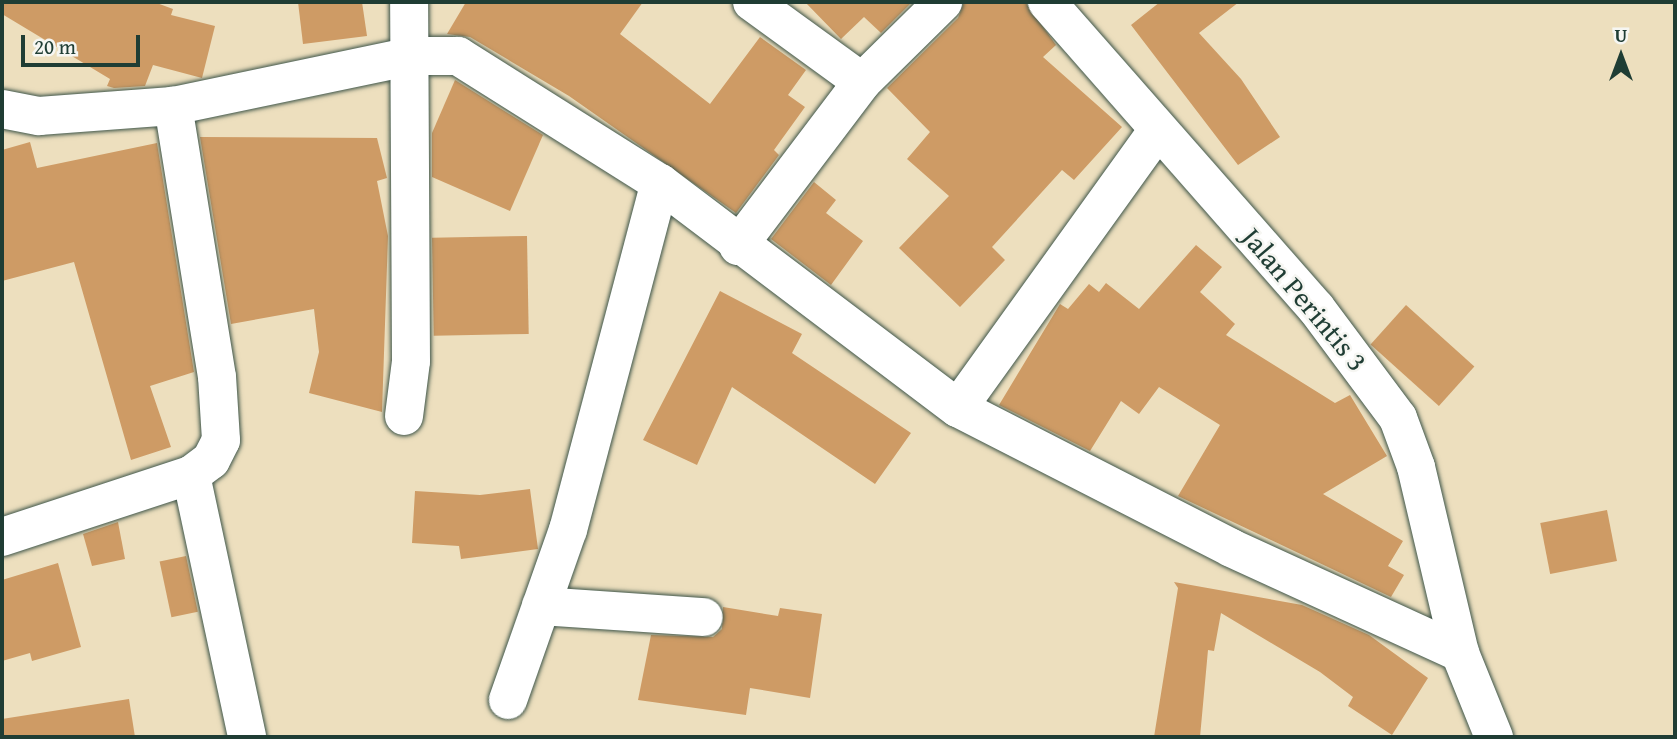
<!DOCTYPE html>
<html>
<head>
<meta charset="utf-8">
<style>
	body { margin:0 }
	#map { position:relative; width:1677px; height:739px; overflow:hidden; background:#eddfbe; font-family:"Gentium Book Plus",serif }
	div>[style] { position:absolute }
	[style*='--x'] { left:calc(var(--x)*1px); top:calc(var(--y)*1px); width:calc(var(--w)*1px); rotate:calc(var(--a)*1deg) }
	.building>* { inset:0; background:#ce9b65; transform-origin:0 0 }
	.roads { filter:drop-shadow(0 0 2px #3e5549) drop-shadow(0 0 2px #3e5549) }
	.minor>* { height:38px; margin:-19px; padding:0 19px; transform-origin:19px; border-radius:19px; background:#fff }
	span { translate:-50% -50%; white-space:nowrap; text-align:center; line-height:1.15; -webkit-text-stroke:5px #f6f6f2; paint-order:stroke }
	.street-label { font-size:28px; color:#1f3d34 }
	.frame { position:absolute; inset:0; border:4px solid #1f3d34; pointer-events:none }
	.north { position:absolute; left:1586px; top:21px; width:70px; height:70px; -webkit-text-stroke:5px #f6f6f2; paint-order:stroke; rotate:0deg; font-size:19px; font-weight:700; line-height:28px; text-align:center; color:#1f3d34 }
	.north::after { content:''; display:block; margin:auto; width:24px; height:32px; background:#1f3d34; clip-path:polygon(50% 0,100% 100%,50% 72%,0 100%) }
	.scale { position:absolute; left:21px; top:35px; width:119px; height:32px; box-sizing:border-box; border:4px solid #1f3d34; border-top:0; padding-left:9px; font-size:21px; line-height:24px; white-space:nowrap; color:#1f3d34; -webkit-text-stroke:5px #f6f6f2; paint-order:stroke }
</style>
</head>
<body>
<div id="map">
	<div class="building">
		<i style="clip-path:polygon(2px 2px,154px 2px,173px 9px,171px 15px,215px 26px,202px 78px,153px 65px,145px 86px,114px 88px,107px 86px,110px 79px,2px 14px)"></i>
		<i style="clip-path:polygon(298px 2px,362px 2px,367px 36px,303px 44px)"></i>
		<i style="clip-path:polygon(466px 2px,643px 2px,620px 34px,710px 104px,760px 37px,806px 70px,788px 95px,805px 107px,774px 150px,779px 155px,736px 213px,569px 96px,470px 37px,447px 34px)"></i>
		<i style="clip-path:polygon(805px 2px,912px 2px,881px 33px,864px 17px,841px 39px)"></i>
		<i style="clip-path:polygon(964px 2px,1025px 2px,1056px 45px,1043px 57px,1122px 127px,1074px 180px,1062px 170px,992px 247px,1005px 260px,960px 307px,899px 248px,949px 196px,907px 159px,930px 132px,887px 88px,958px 18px)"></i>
		<i style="clip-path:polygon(1160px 2px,1239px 2px,1199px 33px,1241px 79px,1280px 137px,1238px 165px,1131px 25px)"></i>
		<i style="clip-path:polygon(455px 80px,543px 135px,510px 211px,432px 177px,432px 133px)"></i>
		<i style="clip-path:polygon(200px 137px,377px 138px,387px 178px,377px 181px,388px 236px,382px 412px,309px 393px,319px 352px,314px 309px,231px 324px)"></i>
		<i style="clip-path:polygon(30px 142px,37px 168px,157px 143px,194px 372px,150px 386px,171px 447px,131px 460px,74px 262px,2px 281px,2px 150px)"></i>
		<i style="clip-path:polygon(814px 182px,836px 200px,826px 213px,863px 241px,831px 285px,771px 239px)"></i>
		<i style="left:527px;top:236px;width:98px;height:95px;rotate:89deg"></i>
		<i style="clip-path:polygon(1196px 245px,1222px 267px,1200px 292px,1235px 324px,1226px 335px,1335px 403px,1350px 395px,1387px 456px,1323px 494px,1403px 541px,1388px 566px,1404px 575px,1391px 597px,1178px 496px,1220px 425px,1159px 387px,1139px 414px,1121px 401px,1090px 451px,999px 405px,1060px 304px,1068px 309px,1089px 284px,1099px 292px,1106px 283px,1139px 309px)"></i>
		<i style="clip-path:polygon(720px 291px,802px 334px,792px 353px,911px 433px,875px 484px,732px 387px,697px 465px,643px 440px)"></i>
		<i style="left:1406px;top:305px;width:92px;height:53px;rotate:42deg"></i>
		<i style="clip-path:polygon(530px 489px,538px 549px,461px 559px,459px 546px,412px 543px,415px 491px,480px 495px)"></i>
		<i style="left:1607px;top:510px;width:52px;height:68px;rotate:79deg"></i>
		<i style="clip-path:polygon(118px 522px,125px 559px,92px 566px,83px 534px)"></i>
		<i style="left:186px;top:556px;width:57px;height:27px;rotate:78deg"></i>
		<i style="clip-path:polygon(58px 563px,81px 647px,32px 661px,30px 653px,2px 661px,2px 580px)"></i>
		<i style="clip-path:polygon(1174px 582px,1302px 605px,1369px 635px,1428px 678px,1392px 735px,1348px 706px,1353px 697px,1320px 672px,1221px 613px,1214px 651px,1208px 650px,1200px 737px,1154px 737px,1178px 588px)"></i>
		<i style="clip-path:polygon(723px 607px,778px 616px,780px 608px,822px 614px,810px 698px,750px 688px,746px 715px,638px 700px,651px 635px,713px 637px,722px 629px)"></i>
		<i style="clip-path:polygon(129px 699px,135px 737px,2px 737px,2px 719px)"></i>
	</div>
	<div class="roads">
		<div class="minor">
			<i style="--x:752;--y:2;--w:136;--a:36"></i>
			<i style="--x:862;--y:82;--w:114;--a:-44.6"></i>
			<i style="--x:1047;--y:2;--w:407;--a:48.7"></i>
			<i style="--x:1316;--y:308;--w:137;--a:53.3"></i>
			<i style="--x:1398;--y:418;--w:52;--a:69.8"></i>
			<i style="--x:1416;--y:467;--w:191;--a:76.7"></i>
			<i style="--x:1460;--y:653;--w:91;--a:68"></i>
			<i style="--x:2;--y:109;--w:38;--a:11"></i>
			<i style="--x:39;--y:116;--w:134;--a:-4.3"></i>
			<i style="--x:173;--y:106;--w:245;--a:-11.8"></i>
			<i style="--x:413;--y:56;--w:45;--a:0"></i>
			<i style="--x:458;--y:56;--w:239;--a:32.2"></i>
			<i style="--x:660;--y:183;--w:373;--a:37.1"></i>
			<i style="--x:958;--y:408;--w:307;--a:27.1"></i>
			<i style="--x:1231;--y:548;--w:252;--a:24.6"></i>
			<i style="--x:738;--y:246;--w:206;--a:-52.9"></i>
			<i style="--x:958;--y:408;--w:342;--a:-54.3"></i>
			<i style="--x:404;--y:416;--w:55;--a:-82.7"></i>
			<i style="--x:411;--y:361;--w:359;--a:-90.3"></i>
			<i style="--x:191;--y:475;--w:268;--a:77.9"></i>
			<i style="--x:2;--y:537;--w:199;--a:-18.2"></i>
			<i style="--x:191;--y:475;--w:25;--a:-37"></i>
			<i style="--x:211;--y:460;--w:22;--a:-63"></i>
			<i style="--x:221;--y:440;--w:63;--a:-93.6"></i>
			<i style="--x:217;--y:377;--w:275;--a:-99.2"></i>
			<i style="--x:541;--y:606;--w:163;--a:3.9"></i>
			<i style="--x:508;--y:700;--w:180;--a:-70.6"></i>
			<i style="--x:568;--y:530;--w:359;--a:-75.2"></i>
		</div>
	</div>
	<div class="street-label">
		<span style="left:1305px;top:299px;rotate:50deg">Jalan Perintis 3</span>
	</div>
	<div class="frame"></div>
	<div class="north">U</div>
	<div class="scale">20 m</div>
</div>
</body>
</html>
